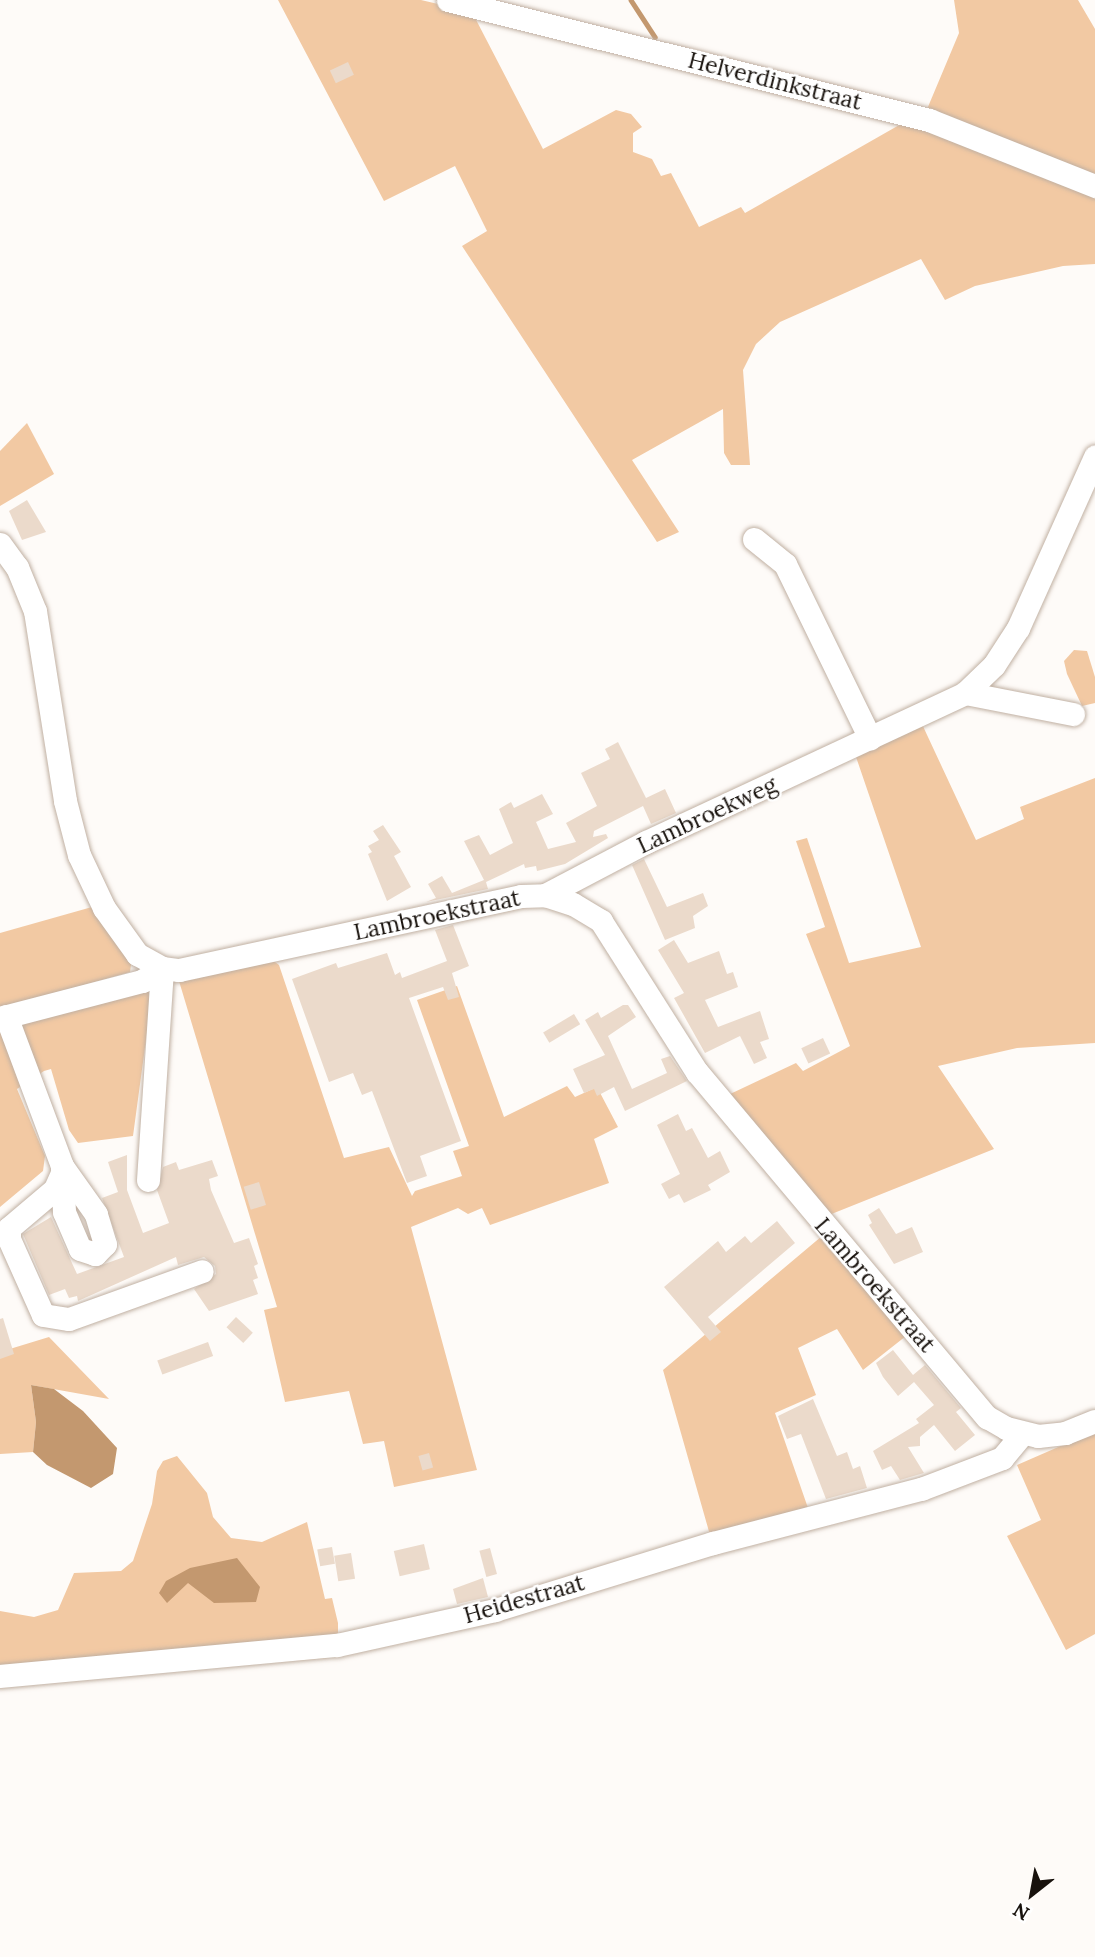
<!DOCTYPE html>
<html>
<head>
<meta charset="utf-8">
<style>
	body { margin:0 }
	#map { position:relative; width:1095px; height:1957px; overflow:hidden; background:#fefbf8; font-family:Lora,serif }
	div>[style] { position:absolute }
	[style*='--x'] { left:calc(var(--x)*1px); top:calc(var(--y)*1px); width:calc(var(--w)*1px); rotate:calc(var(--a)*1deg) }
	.green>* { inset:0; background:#f2c9a3 }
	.water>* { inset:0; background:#c3986f }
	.stream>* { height:4.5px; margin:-2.25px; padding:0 2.25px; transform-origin:2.25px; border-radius:2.25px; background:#c3986f }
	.building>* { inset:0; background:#ebdacb; transform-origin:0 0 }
	.roads { filter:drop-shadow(0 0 2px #c0b0a2) drop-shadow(0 0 2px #c0b0a2) }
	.minor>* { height:23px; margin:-11.5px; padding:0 11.5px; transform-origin:11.5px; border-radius:11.5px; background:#fff }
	span { translate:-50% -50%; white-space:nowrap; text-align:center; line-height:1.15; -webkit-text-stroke:5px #fff; paint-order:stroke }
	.street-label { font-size:23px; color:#18120d }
	.north { position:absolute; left:997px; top:1859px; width:70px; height:70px; -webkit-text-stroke:5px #fff; paint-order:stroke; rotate:211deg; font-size:19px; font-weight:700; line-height:28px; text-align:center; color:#18120d }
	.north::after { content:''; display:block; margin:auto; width:24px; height:32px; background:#18120d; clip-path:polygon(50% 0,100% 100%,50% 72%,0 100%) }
</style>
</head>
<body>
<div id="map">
	<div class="green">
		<i style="clip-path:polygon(278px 0,421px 0,472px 12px,543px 149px,616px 110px,631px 114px,642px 127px,633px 133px,633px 152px,652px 159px,661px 176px,671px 173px,699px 227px,741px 207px,745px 213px,908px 120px,1095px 190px,1095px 264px,1063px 266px,975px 286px,945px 300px,921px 259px,780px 322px,756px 344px,743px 370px,750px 465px,731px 465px,724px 453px,723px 409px,632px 460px,679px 532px,657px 542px,462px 246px,487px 231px,455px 166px,384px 201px)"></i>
		<i style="clip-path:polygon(954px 0,1078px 0,1095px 29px,1095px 179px,925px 114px,959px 33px)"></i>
		<i style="clip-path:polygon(27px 423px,54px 474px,0 506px,0 451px)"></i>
		<i style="clip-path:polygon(1074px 650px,1087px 651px,1095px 677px,1095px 703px,1082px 706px,1067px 674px,1064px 661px)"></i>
		<i style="clip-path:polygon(921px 722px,976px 840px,1024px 819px,1020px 807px,1095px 778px,1095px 1043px,1017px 1048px,938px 1066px,994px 1149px,829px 1215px,728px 1095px,796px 1063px,803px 1071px,850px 1046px,806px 934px,825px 927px,796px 841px,807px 838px,849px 963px,921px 947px,855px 754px)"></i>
		<i style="clip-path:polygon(92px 907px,132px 958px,130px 972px,0 1009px,0 933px)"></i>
		<i style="clip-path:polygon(271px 959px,279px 965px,344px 1158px,389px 1147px,412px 1196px,415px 1191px,462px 1176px,453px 1151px,469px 1146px,417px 1000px,457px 986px,504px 1117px,567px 1086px,575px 1097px,597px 1087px,618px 1127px,594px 1139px,609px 1183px,490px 1225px,482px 1208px,468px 1214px,458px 1208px,411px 1227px,477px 1470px,394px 1487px,384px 1441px,363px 1444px,349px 1391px,285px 1402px,264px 1310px,277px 1307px,179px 981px)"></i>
		<i style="clip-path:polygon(153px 988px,133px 1136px,78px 1143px,69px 1130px,51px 1069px,44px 1071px,17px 1089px,45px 1156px,43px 1171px,0 1207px,0 1025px)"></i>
		<i style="clip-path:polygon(822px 1236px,906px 1336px,863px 1370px,837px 1329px,798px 1348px,816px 1395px,775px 1413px,808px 1508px,710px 1535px,663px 1370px)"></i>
		<i style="clip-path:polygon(49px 1337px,109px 1399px,31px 1385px,36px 1422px,33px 1452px,0 1454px,0 1352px)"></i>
		<i style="clip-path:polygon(1095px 1431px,1095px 1634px,1066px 1650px,1007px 1536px,1041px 1520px,1017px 1465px)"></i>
		<i style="clip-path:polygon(177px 1456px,207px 1493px,213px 1517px,231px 1538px,262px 1542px,307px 1522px,325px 1599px,332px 1598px,338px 1623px,338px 1635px,328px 1658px,0 1686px,0 1611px,34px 1617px,58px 1610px,74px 1573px,121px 1571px,133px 1561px,152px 1504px,157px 1471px,163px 1461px)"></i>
	</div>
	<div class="water">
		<i style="clip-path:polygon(31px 1385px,54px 1389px,83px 1411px,117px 1448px,113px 1474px,91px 1488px,47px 1465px,33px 1452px,36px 1422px)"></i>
		<i style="clip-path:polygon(237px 1558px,260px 1587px,256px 1602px,214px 1603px,188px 1583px,167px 1603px,159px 1593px,166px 1581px,190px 1568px)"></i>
	</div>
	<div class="stream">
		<i style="--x:631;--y:0;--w:44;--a:57"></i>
	</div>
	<div class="building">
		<i style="left:348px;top:62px;width:14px;height:20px;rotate:65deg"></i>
		<i style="clip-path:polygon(27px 500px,46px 532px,22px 540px,9px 511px)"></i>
		<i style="clip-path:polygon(618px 742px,646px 798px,665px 789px,676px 813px,651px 824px,643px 806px,594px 831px,593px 837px,606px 834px,608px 838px,565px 864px,537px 871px,536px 866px,525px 868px,524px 864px,486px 882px,488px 889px,426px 902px,436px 898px,428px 884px,442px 876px,452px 893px,484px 880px,464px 841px,479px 835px,490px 855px,513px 843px,499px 809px,511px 802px,514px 808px,542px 794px,553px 814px,536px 822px,548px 849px,576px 842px,566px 823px,597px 806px,581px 773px,610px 759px,605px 749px)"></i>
		<i style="clip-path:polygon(383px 825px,401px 852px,394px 856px,411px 887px,387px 901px,368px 854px,372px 852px,368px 846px,379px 840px,373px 831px)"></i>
		<i style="clip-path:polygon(644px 859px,667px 907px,703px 893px,708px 906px,693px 916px,695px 928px,665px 940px,632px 865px)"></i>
		<i style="clip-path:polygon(453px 925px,469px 966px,452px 973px,459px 997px,448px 1000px,443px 987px,409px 998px,461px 1141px,420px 1156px,427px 1176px,407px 1183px,372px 1091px,362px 1095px,353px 1073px,329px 1082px,292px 979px,336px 963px,338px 968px,387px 953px,395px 975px,400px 972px,402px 978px,447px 961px,435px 930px)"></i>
		<i style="clip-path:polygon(674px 940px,688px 963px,719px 951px,727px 974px,733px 972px,738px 987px,705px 1000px,718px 1027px,760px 1011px,769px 1039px,760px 1042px,767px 1058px,754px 1064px,740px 1036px,705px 1053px,674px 998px,684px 993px,658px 950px)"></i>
		<i style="clip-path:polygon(623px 1005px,628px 1005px,636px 1017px,608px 1036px,632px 1089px,667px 1073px,661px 1059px,670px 1056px,687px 1081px,625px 1111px,614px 1087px,597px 1096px,594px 1089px,584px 1093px,573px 1069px,605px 1055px,585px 1020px,598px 1012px,601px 1018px)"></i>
		<i style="left:574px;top:1014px;width:12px;height:36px;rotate:59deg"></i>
		<i style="left:823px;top:1038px;width:17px;height:24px;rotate:65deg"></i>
		<i style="clip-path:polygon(678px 1114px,686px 1131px,692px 1128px,708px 1158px,720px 1151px,730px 1172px,708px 1185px,711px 1190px,684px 1203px,679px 1194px,669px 1199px,661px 1184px,680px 1174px,657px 1125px)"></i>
		<i style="clip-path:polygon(127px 1155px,127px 1190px,143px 1233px,169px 1223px,157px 1190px,163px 1167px,176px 1162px,179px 1170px,212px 1160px,218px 1176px,209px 1179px,211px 1190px,234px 1243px,249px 1238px,258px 1264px,254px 1266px,258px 1278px,253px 1280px,258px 1294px,209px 1311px,194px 1289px,216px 1274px,215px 1266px,204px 1257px,178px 1265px,176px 1257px,78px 1301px,77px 1296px,69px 1298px,65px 1289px,49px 1295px,23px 1234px,51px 1217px,77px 1274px,124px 1257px,102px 1198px,118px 1192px,108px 1162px)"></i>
		<i style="left:259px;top:1182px;width:24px;height:16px;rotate:73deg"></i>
		<i style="clip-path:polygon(879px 1208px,896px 1234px,912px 1227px,923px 1252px,894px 1264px,869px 1225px,872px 1223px,868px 1215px)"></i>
		<i style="clip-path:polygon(777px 1221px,795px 1243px,708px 1317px,721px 1332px,710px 1341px,664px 1287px,718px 1241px,726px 1252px,745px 1236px,751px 1243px)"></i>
		<i style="left:236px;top:1317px;width:23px;height:14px;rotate:43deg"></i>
		<i style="clip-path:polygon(3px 1318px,14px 1354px,0 1359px,0 1319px)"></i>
		<i style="left:208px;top:1342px;width:15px;height:54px;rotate:70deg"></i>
		<i style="clip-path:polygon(893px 1350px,913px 1375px,925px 1365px,961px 1408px,956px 1412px,975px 1435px,955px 1451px,934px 1425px,920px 1437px,920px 1446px,908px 1447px,924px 1473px,900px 1480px,891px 1466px,882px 1470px,873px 1451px,919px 1423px,916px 1419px,934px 1405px,914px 1382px,898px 1396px,883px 1377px,876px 1363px)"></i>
		<i style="clip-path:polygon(813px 1399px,837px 1456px,847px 1452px,853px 1469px,860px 1466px,867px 1488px,826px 1499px,801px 1434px,787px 1439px,778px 1416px)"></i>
		<i style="left:429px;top:1453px;width:15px;height:11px;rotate:74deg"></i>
		<i style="left:424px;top:1544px;width:26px;height:31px;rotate:77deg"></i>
		<i style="left:332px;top:1547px;width:17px;height:15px;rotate:80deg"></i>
		<i style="left:490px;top:1548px;width:27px;height:11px;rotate:75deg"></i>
		<i style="left:351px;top:1553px;width:26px;height:17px;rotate:81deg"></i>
		<i style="clip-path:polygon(483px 1578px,488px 1597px,457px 1604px,453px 1589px)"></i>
	</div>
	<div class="roads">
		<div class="minor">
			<i style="--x:448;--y:0;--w:496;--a:14"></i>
			<i style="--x:929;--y:120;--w:179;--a:21.7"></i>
			<i style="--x:754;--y:539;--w:40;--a:39"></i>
			<i style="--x:785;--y:564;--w:194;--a:64"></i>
			<i style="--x:0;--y:544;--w:29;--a:54"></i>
			<i style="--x:17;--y:567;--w:48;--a:67.8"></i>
			<i style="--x:35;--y:611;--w:192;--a:81"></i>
			<i style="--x:65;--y:801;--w:56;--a:75.5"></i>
			<i style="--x:79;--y:855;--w:59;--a:64.7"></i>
			<i style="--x:104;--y:908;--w:57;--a:54.3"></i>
			<i style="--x:137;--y:954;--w:29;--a:29"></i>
			<i style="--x:162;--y:968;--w:17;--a:7"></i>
			<i style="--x:179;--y:970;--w:350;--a:-12.2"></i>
			<i style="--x:521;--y:896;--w:24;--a:-2"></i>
			<i style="--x:545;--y:895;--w:29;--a:18"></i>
			<i style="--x:573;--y:904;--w:33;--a:31"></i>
			<i style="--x:601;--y:921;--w:179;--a:57.6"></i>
			<i style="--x:697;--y:1072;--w:451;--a:50"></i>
			<i style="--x:987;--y:1417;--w:22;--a:30"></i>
			<i style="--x:1006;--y:1428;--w:33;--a:14"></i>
			<i style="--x:1038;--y:1436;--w:27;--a:-6"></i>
			<i style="--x:1065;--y:1433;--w:32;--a:-22"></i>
			<i style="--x:965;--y:693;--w:110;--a:11"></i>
			<i style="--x:545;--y:895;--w:114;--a:-27.7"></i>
			<i style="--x:646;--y:842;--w:352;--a:-25"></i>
			<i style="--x:965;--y:693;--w:40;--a:-44"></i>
			<i style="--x:994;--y:665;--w:44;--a:-57"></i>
			<i style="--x:1018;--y:628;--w:188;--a:-65.8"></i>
			<i style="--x:6;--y:1016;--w:160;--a:69.5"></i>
			<i style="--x:62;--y:1166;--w:46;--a:87.5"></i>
			<i style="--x:64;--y:1212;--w:40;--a:66.6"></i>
			<i style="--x:80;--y:1249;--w:16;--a:18"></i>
			<i style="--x:95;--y:1254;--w:14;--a:-45"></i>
			<i style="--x:105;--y:1244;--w:31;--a:-107"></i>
			<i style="--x:96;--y:1214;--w:59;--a:-125.3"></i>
			<i style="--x:0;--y:1018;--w:147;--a:-14.6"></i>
			<i style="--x:142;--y:981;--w:24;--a:-33"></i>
			<i style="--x:62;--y:1173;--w:17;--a:114"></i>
			<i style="--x:55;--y:1189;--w:60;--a:139.7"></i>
			<i style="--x:9;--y:1228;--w:11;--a:90"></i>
			<i style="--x:9;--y:1239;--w:83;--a:65.9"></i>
			<i style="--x:43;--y:1315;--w:26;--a:9"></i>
			<i style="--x:69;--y:1319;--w:141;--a:-19.8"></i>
			<i style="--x:148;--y:1180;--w:212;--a:-86.2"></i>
			<i style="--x:0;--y:1676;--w:338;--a:-5.3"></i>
			<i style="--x:337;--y:1645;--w:162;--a:-12.5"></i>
			<i style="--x:495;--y:1610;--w:228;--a:-17.1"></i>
			<i style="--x:713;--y:1543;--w:215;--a:-14.6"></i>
			<i style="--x:921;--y:1489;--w:87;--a:-20.9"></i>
			<i style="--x:1002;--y:1458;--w:33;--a:-50"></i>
		</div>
	</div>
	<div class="street-label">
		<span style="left:775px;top:81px;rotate:14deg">Helverdinkstraat</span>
		<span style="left:707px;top:815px;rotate:-25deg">Lambroekweg</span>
		<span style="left:437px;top:915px;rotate:-12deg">Lambroekstraat</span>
		<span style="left:875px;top:1285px;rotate:49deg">Lambroekstraat</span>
		<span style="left:524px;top:1599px;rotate:-16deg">Heidestraat</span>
	</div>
	<div class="north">N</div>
</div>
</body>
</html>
